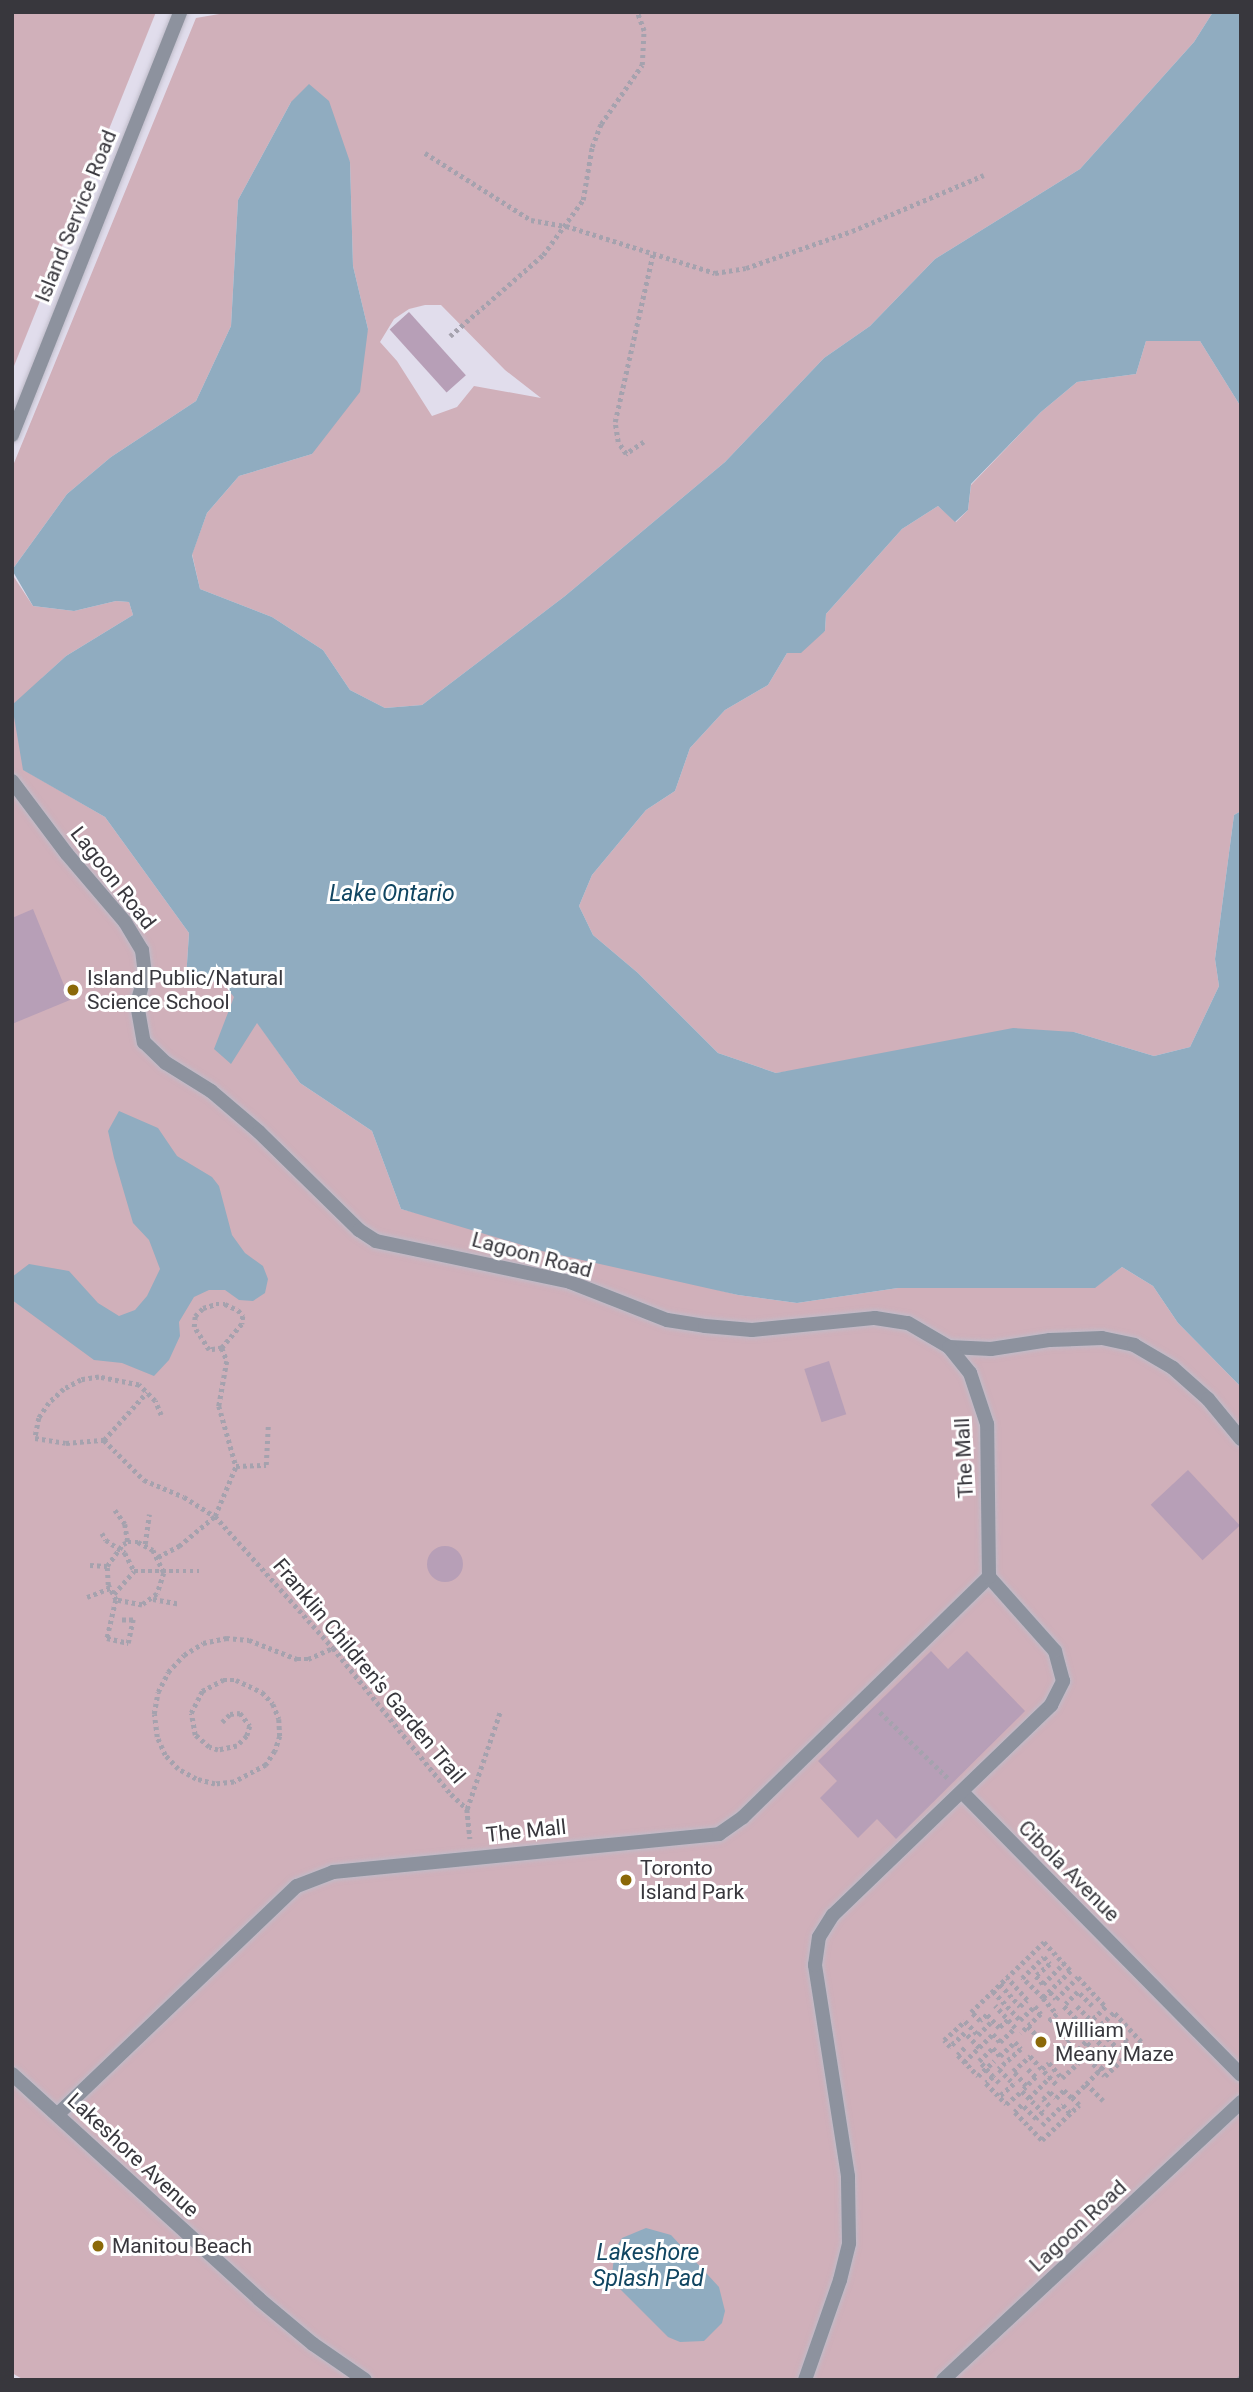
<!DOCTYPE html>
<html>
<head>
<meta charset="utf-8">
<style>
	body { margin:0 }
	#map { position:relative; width:1253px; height:2392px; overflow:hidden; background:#e1ddec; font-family:Roboto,sans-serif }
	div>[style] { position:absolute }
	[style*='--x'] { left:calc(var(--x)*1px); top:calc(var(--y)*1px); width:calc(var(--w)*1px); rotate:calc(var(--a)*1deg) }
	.green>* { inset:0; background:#d0b0ba }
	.water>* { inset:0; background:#90acc0 }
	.building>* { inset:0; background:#b79fb7; transform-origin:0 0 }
	.round { border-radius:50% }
	.path>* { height:4.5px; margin-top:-2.25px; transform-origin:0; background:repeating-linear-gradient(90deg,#a5a2ae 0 3.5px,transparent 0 7px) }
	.roads { filter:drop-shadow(0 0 2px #bfbcc9) drop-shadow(0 0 2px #bfbcc9) }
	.lane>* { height:14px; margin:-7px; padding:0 7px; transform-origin:7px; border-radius:7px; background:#8d929e }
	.dots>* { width:19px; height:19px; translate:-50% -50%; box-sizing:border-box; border:4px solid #fff; border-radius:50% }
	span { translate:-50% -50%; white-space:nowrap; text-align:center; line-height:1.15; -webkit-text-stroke:6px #fff; paint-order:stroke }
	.street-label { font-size:21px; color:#38373d }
	.poi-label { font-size:21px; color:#38373d }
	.left { translate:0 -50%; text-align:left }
	.water-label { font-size:23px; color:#104561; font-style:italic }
	.frame { position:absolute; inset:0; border:14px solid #38373d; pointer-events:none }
</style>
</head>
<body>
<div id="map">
	<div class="green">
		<i style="clip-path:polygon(12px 12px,156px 12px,12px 371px)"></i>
		<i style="clip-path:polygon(evenodd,231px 12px,1213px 12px,1194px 42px,1080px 169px,935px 259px,870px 326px,824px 358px,725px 462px,565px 596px,422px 705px,385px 708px,350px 690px,323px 650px,272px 617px,200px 589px,192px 554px,207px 513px,239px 476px,312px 454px,368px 329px,353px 266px,350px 162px,291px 102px,238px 200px,231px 326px,196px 401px,111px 457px,67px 494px,12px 570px,12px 468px,196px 18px,231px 12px,425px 305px,441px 305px,505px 370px,541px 398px,474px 386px,457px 407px,432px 416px,397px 361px,380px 342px,394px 319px,409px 309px,425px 305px)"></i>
		<i style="clip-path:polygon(1146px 341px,1200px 341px,1241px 407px,1241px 811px,1234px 815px,1215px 959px,1219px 986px,1190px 1047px,1154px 1056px,1074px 1032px,776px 1073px,718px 1053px,638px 973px,593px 935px,579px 906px,592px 875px,646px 810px,675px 791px,690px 748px,725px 710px,768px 685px,787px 653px,825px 631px,826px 614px,902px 529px,938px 506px,956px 522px,968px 510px,971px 485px,1041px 412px,1077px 382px,1136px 374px)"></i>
		<i style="clip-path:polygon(12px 574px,33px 606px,74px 611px,116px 601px,129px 602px,133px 615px,66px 656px,42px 678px,24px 770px,105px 817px,189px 933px,186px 979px,222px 982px,257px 1022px,300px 1083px,372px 1131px,401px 1209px,738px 1295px,797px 1303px,898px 1288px,1094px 1288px,1122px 1267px,1153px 1286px,1178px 1323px,1241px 1387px,1241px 2380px,24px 2380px,12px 2373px)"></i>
	</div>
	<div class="water">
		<i style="clip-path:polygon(1213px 12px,1241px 12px,1241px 407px,1200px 341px,1146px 341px,1136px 374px,1077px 382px,1041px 412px,971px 484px,968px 510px,955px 522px,938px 506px,902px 529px,826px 614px,825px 631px,801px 653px,787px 653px,768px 685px,725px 710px,690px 748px,675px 791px,646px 810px,592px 875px,579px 906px,593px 935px,638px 973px,718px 1053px,776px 1073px,1013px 1028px,1074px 1032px,1154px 1056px,1190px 1047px,1219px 986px,1215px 959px,1234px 815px,1241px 811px,1241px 1387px,1178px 1323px,1153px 1286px,1122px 1267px,1095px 1288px,898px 1288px,797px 1303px,738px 1295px,542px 1251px,401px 1209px,372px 1131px,300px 1083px,257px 1023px,231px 1064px,214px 1049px,234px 997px,222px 982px,186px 979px,189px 933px,105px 817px,23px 770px,12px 705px,66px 656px,133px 615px,129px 602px,116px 601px,74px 611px,33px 606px,12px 570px,67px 494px,111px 457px,196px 401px,231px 326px,238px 200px,291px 102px,309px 84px,329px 101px,350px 162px,353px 266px,368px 329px,360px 392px,312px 454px,239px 476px,207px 513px,192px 555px,200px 589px,272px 617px,323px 650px,350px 690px,385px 708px,422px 705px,565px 596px,725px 462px,824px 358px,870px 326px,935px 259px,1080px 169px,1194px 42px)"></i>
		<i style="clip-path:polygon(119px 1111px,158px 1128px,177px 1156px,212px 1177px,219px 1186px,232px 1235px,245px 1253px,263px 1266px,268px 1279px,265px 1293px,253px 1301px,239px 1300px,225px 1290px,209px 1290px,194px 1297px,179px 1322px,180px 1336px,169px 1360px,154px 1376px,122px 1363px,94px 1360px,12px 1300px,12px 1277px,29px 1264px,69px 1271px,98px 1303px,119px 1316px,135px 1310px,147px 1296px,160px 1269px,149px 1240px,133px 1223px,114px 1158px,108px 1131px)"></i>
		<i style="clip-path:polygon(646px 2228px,671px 2235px,719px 2287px,725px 2311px,722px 2323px,704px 2341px,680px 2342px,668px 2337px,617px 2286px,612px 2274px,615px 2249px,622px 2238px)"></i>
	</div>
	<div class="building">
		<i style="left:409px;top:312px;width:85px;height:26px;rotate:48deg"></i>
		<i style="clip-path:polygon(33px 909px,70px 1000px,12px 1024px,12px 918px)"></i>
		<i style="left:829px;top:1361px;width:56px;height:26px;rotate:72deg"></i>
		<i style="left:1188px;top:1470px;width:76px;height:51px;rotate:47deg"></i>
		<i class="round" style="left:427px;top:1546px;width:36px;height:36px"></i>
		<i style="clip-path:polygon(931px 1651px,948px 1669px,967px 1651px,1025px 1711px,896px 1839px,877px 1819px,858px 1838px,820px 1798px,837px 1781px,818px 1761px)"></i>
	</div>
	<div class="path">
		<i style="--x:425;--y:153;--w:125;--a:32.3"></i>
		<i style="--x:531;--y:220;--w:36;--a:10"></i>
		<i style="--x:566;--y:226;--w:156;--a:17.5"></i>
		<i style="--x:715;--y:273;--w:31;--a:-9"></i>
		<i style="--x:746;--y:268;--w:112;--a:-19.2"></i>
		<i style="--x:852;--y:231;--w:143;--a:-23"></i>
		<i style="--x:450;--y:336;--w:123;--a:-41.1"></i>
		<i style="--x:543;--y:255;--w:68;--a:-54"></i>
		<i style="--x:583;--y:200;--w:54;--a:-80.4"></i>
		<i style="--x:592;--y:147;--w:25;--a:-69"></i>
		<i style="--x:601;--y:124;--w:72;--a:-55.2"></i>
		<i style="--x:642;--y:65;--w:34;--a:-87"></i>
		<i style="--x:644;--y:31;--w:20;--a:-110"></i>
		<i style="--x:644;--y:442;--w:22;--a:146"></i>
		<i style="--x:626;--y:454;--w:14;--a:-124"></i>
		<i style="--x:618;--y:442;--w:20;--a:-99"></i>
		<i style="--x:615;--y:422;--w:173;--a:-77.3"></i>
		<i style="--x:216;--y:1304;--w:9;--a:0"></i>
		<i style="--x:225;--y:1304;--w:14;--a:25"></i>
		<i style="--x:238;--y:1310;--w:8;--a:50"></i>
		<i style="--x:243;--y:1316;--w:8;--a:97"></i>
		<i style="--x:242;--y:1324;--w:31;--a:130"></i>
		<i style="--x:222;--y:1348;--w:13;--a:171"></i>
		<i style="--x:209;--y:1350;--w:27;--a:-123"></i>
		<i style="--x:194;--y:1327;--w:11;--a:-85"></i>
		<i style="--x:195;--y:1316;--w:11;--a:-45"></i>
		<i style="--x:203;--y:1308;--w:14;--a:-17"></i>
		<i style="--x:222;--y:1348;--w:14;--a:69"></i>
		<i style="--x:227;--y:1361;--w:46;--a:100.1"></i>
		<i style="--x:219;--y:1406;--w:62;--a:74.2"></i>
		<i style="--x:161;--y:1415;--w:15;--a:-113"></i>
		<i style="--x:155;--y:1401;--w:23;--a:-135"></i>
		<i style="--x:139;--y:1385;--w:41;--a:-168.7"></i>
		<i style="--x:99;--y:1377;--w:18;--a:171"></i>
		<i style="--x:81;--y:1380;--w:19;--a:152"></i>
		<i style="--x:64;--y:1389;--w:21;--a:137"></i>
		<i style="--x:49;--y:1403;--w:18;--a:124"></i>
		<i style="--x:39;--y:1418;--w:20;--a:101"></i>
		<i style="--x:35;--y:1438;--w:31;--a:9"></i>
		<i style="--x:66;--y:1443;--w:38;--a:-5"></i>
		<i style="--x:104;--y:1440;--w:57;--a:45"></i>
		<i style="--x:144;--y:1480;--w:43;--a:23"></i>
		<i style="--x:184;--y:1497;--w:36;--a:32"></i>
		<i style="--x:215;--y:1516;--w:177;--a:48.2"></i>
		<i style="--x:333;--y:1648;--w:188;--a:51.1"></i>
		<i style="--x:451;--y:1794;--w:22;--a:43"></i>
		<i style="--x:467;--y:1809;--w:30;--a:84"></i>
		<i style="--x:104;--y:1440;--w:64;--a:-48.1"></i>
		<i style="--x:115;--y:1510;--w:17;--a:54"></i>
		<i style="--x:125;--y:1524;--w:18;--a:81"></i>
		<i style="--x:128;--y:1542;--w:10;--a:0"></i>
		<i style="--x:138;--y:1542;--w:17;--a:28"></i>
		<i style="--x:153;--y:1550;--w:25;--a:64"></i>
		<i style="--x:164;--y:1573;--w:22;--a:108"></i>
		<i style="--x:157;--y:1594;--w:19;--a:144"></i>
		<i style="--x:142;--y:1605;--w:26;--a:-169"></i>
		<i style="--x:116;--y:1600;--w:17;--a:-118"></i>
		<i style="--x:108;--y:1585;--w:19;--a:-93"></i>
		<i style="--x:107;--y:1566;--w:27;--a:-54"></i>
		<i style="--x:123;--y:1544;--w:5;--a:-22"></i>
		<i style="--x:102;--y:1533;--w:8;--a:60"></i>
		<i style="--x:106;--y:1540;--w:23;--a:34"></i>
		<i style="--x:125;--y:1553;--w:20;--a:63"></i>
		<i style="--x:134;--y:1571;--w:65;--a:0"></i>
		<i style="--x:145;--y:1544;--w:30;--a:-82"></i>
		<i style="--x:158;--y:1557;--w:24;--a:-28"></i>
		<i style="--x:179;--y:1546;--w:47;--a:-39.8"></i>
		<i style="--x:215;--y:1516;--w:54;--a:-67.2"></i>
		<i style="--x:236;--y:1466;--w:30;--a:-2"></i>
		<i style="--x:266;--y:1465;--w:39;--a:-87"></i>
		<i style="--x:90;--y:1565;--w:17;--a:3"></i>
		<i style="--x:114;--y:1594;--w:30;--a:-49"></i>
		<i style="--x:87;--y:1597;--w:25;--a:-21"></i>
		<i style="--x:153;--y:1599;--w:27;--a:10"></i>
		<i style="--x:116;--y:1600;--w:39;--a:103"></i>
		<i style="--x:107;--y:1638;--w:22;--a:13"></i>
		<i style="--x:128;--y:1643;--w:24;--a:-78"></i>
		<i style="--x:133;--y:1620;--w:11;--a:180"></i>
		<i style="--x:880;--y:1712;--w:96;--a:44.2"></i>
		<i style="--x:222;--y:1722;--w:11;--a:-45"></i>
		<i style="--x:230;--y:1714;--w:10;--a:-6"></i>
		<i style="--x:240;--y:1713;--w:16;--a:52"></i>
		<i style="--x:250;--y:1726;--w:10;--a:107"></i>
		<i style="--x:247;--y:1736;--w:14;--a:135"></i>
		<i style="--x:237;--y:1746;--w:19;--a:168"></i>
		<i style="--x:218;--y:1750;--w:9;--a:-162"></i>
		<i style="--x:209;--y:1747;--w:18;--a:-139"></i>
		<i style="--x:195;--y:1735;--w:22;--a:-100"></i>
		<i style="--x:191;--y:1713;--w:25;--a:-63"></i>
		<i style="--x:202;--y:1691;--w:24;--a:-28"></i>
		<i style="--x:223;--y:1680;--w:13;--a:0"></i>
		<i style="--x:236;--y:1680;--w:29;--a:25"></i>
		<i style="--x:262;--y:1692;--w:16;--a:47"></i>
		<i style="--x:273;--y:1704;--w:16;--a:68"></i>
		<i style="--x:279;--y:1719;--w:17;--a:87"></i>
		<i style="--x:280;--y:1736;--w:16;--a:108"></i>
		<i style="--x:275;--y:1751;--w:17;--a:123"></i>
		<i style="--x:266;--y:1765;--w:36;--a:152"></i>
		<i style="--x:234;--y:1782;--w:19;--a:174"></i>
		<i style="--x:215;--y:1784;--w:20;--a:-165"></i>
		<i style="--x:196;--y:1779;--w:21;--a:-151"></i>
		<i style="--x:178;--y:1769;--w:19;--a:-133"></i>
		<i style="--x:165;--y:1755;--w:20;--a:-114"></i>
		<i style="--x:157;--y:1737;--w:23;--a:-97"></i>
		<i style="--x:154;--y:1714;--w:22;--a:-80"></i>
		<i style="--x:158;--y:1692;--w:22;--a:-63"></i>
		<i style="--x:168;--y:1672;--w:23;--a:-47"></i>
		<i style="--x:184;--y:1655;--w:22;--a:-32"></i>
		<i style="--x:203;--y:1643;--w:24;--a:-12"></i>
		<i style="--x:226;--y:1638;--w:23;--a:5"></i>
		<i style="--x:249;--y:1640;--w:52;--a:21.6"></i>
		<i style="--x:297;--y:1659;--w:11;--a:0"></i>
		<i style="--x:308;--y:1659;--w:27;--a:-24"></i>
		<i style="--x:467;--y:1809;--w:102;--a:-71.2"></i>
		<i style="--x:1000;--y:1984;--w:30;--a:48"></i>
		<i style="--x:1020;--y:2006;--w:9;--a:-41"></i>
		<i style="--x:1027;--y:2000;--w:30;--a:-132"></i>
		<i style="--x:993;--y:1991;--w:40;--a:47"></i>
		<i style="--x:1020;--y:2020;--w:21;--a:-43"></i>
		<i style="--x:1035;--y:2006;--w:10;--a:53"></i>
		<i style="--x:1041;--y:2014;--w:28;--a:136"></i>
		<i style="--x:1050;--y:1992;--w:9;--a:49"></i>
		<i style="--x:1056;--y:1999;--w:31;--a:-45"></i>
		<i style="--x:1078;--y:1977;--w:41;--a:47"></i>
		<i style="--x:1106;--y:2007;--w:39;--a:136"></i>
		<i style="--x:1078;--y:2034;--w:18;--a:-135"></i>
		<i style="--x:1065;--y:2021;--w:11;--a:139"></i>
		<i style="--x:1057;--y:2028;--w:20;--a:45"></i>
		<i style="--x:1071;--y:2042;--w:22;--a:137"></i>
		<i style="--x:1043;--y:1998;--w:29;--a:-136"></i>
		<i style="--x:1022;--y:1978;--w:30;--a:-44"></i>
		<i style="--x:1044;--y:1957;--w:9;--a:49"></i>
		<i style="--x:1050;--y:1964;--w:18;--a:139"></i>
		<i style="--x:1036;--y:1976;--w:11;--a:49"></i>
		<i style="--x:1043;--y:1984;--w:30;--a:-45"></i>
		<i style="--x:1077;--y:2006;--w:21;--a:45"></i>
		<i style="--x:1092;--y:2006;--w:20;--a:-135"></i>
		<i style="--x:1078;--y:1992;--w:20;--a:135"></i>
		<i style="--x:1064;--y:2006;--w:71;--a:46.1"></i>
		<i style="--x:1008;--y:2020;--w:12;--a:138"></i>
		<i style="--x:999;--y:2028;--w:18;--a:-133"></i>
		<i style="--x:987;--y:2015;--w:9;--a:139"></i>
		<i style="--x:980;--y:2021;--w:13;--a:-135"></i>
		<i style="--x:971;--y:2012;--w:101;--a:-43.8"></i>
		<i style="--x:1044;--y:1942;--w:40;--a:47"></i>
		<i style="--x:1071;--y:1971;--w:39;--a:136"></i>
		<i style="--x:1043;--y:1998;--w:21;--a:49"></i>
		<i style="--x:1057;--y:2014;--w:12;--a:138"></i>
		<i style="--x:1028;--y:2026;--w:21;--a:47"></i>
		<i style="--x:965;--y:2048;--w:10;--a:135"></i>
		<i style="--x:958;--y:2055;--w:29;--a:46"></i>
		<i style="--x:978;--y:2076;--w:22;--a:-43"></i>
		<i style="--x:979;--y:2048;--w:21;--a:-133"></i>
		<i style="--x:965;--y:2033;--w:21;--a:137"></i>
		<i style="--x:950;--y:2047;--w:9;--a:-131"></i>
		<i style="--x:944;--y:2040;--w:28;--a:-42"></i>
		<i style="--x:965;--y:2021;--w:19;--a:47"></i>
		<i style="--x:978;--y:2035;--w:20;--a:-45"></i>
		<i style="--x:1099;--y:2056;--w:19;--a:-133"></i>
		<i style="--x:1086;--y:2042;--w:10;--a:135"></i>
		<i style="--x:1079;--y:2049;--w:37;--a:46"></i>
		<i style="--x:1105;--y:2076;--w:50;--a:-43.4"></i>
		<i style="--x:1141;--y:2042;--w:40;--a:-133"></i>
		<i style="--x:1114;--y:2013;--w:22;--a:137"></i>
		<i style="--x:1098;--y:2028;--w:30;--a:46"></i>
		<i style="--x:964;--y:2062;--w:40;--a:-44"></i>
		<i style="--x:993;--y:2034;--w:11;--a:49"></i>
		<i style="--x:1000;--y:2042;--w:21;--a:-43"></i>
		<i style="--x:1015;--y:2028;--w:30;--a:-132"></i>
		<i style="--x:1028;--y:2069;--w:11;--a:45"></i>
		<i style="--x:1036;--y:2077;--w:20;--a:135"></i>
		<i style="--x:1022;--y:2091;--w:30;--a:45"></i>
		<i style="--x:1043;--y:2112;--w:10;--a:135"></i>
		<i style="--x:1036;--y:2119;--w:20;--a:-135"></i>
		<i style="--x:1022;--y:2105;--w:10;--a:135"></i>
		<i style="--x:1015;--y:2112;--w:39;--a:46"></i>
		<i style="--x:1042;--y:2140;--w:51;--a:-43.4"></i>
		<i style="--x:1079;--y:2105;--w:10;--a:-135"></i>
		<i style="--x:1072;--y:2098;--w:20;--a:-45"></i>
		<i style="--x:1042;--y:2069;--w:9;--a:-41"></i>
		<i style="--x:1049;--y:2063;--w:20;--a:49"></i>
		<i style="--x:1062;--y:2078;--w:22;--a:-43"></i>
		<i style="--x:1078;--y:2063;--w:11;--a:-131"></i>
		<i style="--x:1071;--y:2055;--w:11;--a:135"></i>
		<i style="--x:993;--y:2077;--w:21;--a:-131"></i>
		<i style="--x:979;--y:2061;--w:19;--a:-43"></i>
		<i style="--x:993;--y:2048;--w:11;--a:49"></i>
		<i style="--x:1000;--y:2056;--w:21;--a:-43"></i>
		<i style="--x:1015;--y:2042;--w:9;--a:49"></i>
		<i style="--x:1021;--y:2049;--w:30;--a:138"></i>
		<i style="--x:999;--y:2069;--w:21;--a:45"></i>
		<i style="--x:1014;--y:2084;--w:20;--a:139"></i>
		<i style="--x:999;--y:2083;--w:8;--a:-135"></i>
		<i style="--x:993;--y:2077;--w:9;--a:139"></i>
		<i style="--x:986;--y:2083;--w:29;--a:46"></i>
		<i style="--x:1006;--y:2104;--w:21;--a:-39"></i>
		<i style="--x:1026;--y:2086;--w:20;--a:-131"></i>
		<i style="--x:1013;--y:2071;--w:23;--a:-41"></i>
		<i style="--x:1030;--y:2056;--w:40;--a:47"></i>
		<i style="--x:1029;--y:2098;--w:30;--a:-45"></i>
		<i style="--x:1103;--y:2101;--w:24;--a:-135"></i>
		<i style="--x:1086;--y:2084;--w:59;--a:-45.7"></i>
		<i style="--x:1127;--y:2042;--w:19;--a:-133"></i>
		<i style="--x:1049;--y:2106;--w:9;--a:-131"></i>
		<i style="--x:1043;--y:2099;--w:10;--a:-45"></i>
		<i style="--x:1050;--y:2092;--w:8;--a:45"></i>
		<i style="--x:1056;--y:2098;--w:11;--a:-45"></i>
		<i style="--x:1064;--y:2090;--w:11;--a:45"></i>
		<i style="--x:1042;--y:2125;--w:29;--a:-44"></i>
		<i style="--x:1063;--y:2105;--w:11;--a:49"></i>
		<i style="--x:1238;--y:2380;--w:4;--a:-45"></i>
	</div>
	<div class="roads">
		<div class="lane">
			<i style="--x:12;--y:435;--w:455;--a:-68.3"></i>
			<i style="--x:12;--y:781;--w:91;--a:53"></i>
			<i style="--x:67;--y:854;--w:89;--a:49.5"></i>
			<i style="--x:125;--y:922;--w:33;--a:59"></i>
			<i style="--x:142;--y:950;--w:24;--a:83"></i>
			<i style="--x:145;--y:974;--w:31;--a:105"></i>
			<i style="--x:137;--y:1004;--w:39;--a:80"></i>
			<i style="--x:144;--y:1042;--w:30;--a:44"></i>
			<i style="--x:166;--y:1063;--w:53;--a:31.9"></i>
			<i style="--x:211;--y:1091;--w:63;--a:40.5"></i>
			<i style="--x:259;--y:1132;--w:140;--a:44.4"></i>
			<i style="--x:359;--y:1230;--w:20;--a:33"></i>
			<i style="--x:376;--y:1241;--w:198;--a:11.9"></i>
			<i style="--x:570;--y:1282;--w:104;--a:21.4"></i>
			<i style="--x:667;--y:1320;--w:38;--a:9"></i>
			<i style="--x:705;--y:1326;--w:47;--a:4.9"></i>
			<i style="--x:752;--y:1330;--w:124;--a:-5.6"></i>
			<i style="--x:875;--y:1318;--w:33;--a:9"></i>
			<i style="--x:908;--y:1323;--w:48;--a:30.3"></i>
			<i style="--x:949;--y:1347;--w:42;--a:2.7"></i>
			<i style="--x:991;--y:1349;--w:60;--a:-8.7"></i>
			<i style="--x:1050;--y:1340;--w:52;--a:-2.2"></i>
			<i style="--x:1102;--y:1338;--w:33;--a:12"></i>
			<i style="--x:1134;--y:1345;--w:45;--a:30.5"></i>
			<i style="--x:1173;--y:1368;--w:47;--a:41.5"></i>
			<i style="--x:1208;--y:1399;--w:52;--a:50.5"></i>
			<i style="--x:962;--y:1792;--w:397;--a:45.4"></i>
			<i style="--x:12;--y:2074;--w:334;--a:42.3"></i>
			<i style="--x:259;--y:2299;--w:70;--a:39.8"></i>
			<i style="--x:313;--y:2344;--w:63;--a:34.7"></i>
			<i style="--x:58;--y:2114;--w:330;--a:-43.7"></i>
			<i style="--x:297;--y:1886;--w:39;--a:-21"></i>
			<i style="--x:333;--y:1872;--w:388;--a:-5.6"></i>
			<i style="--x:719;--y:1834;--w:29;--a:-35"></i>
			<i style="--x:743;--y:1817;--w:344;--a:-44.3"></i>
			<i style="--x:805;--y:2380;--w:106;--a:-70.7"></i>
			<i style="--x:840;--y:2280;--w:38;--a:-76"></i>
			<i style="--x:849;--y:2243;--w:67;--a:-90.9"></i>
			<i style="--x:848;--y:2176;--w:214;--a:-98.9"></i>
			<i style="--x:815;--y:1965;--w:28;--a:-82"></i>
			<i style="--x:819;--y:1937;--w:26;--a:-58"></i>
			<i style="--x:833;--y:1915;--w:303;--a:-43.9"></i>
			<i style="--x:1051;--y:1705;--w:27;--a:-63"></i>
			<i style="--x:1063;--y:1681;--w:31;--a:-105"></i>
			<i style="--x:1055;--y:1651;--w:99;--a:-131.7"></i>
			<i style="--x:989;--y:1577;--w:153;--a:-90.7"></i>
			<i style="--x:987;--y:1424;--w:54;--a:-108.4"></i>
			<i style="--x:970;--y:1373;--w:33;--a:-129"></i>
			<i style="--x:943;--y:2380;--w:408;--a:-43"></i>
		</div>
	</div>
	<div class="dots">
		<i style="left:73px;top:990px;background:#8b6909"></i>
		<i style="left:626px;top:1880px;background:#8b6909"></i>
		<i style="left:1041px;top:2042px;background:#8b6909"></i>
		<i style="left:98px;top:2246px;background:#8b6909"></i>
	</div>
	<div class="street-label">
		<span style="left:76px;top:216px;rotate:-68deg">Island Service Road</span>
		<span style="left:113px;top:878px;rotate:52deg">Lagoon Road</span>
		<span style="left:532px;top:1255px;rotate:15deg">Lagoon Road</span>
		<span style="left:964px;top:1458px;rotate:-93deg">The Mall</span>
		<span style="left:369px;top:1671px;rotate:50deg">Franklin Children's Garden Trail</span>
		<span style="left:526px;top:1831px;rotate:-6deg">The Mall</span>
		<span style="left:1069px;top:1871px;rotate:45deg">Cibola Avenue</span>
		<span style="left:133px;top:2155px;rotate:43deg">Lakeshore Avenue</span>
		<span style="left:1078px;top:2226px;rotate:-43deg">Lagoon Road</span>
	</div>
	<div class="poi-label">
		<span class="left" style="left:87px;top:990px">Island Public/Natural<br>Science School</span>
		<span class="left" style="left:640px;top:1880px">Toronto<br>Island Park</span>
		<span class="left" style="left:1055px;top:2042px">William<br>Meany Maze</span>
		<span class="left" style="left:112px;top:2246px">Manitou Beach</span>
	</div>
	<div class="water-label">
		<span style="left:392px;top:894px">Lake Ontario</span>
		<span style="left:648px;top:2266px">Lakeshore<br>Splash Pad</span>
	</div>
	<div class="frame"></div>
</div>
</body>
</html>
